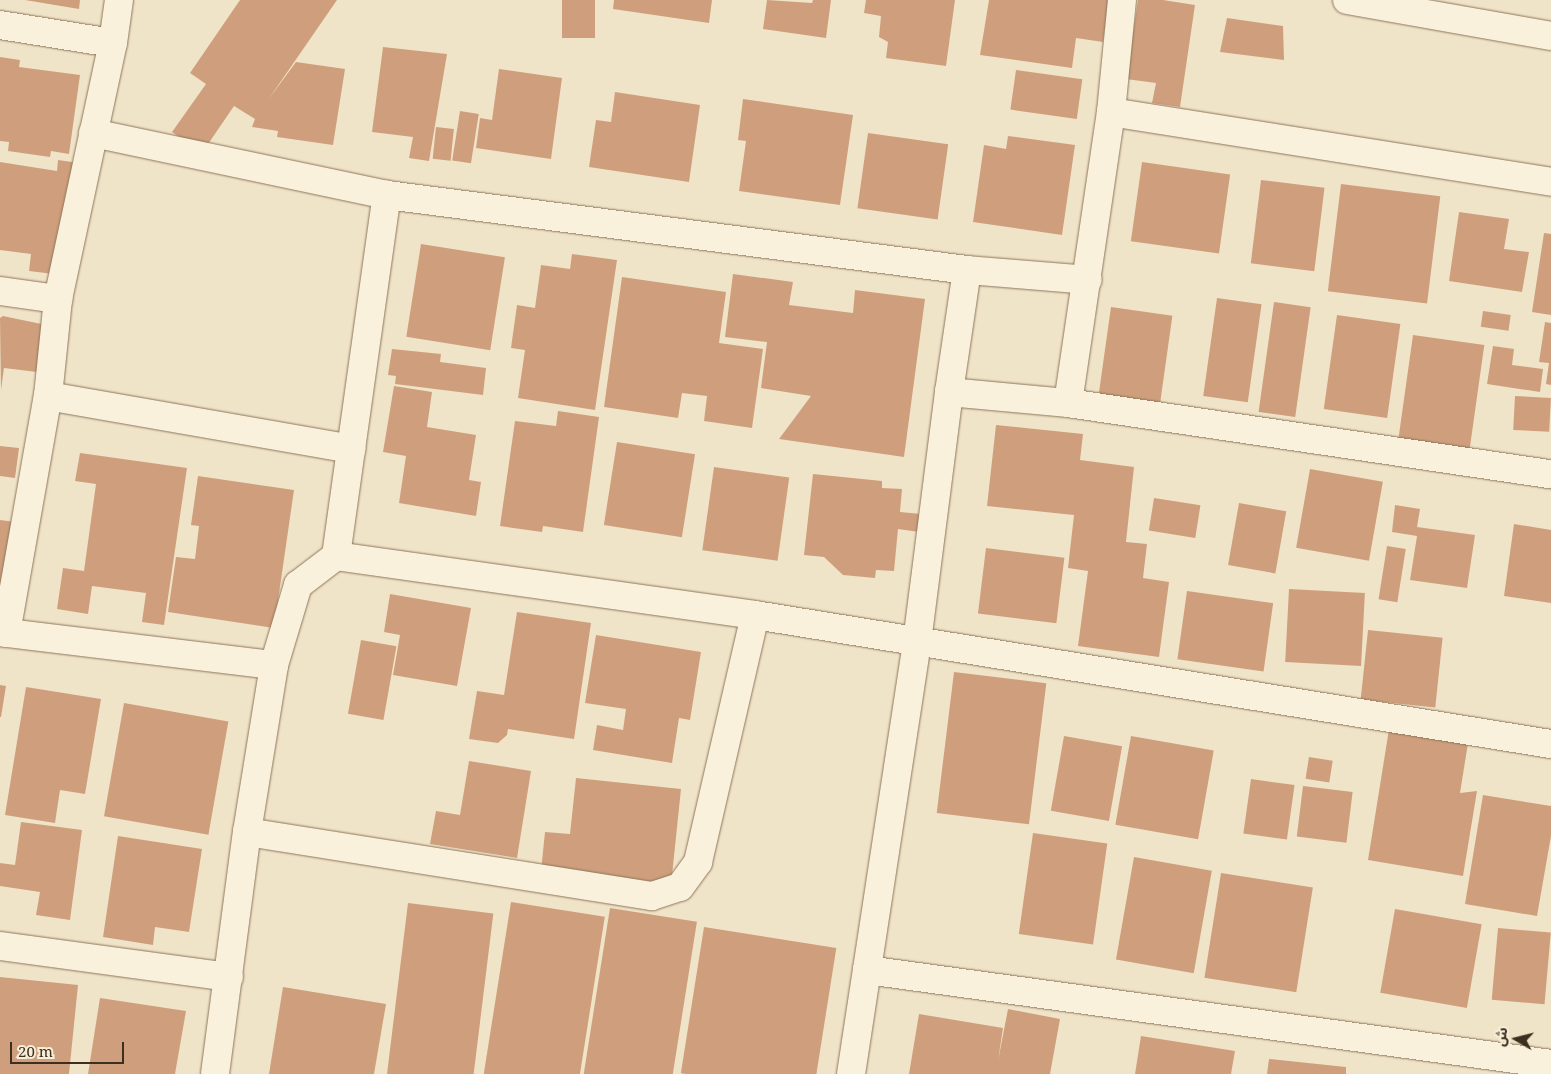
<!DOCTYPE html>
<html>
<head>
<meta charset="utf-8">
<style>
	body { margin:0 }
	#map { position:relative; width:1551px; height:1074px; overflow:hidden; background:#f0e4c8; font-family:"Noto Serif","Noto Sans Arabic",serif }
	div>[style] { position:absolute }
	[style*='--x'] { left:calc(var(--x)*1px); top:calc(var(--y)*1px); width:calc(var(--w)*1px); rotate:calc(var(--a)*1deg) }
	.building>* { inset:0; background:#cf9f7d; transform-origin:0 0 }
	.roads { filter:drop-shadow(0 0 1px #8d765c) drop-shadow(0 0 1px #8d765c) }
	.minor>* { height:28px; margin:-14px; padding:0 14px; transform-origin:14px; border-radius:14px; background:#faf1dc }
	span { translate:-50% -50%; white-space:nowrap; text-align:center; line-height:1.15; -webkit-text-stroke:4.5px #f7eed8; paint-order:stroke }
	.north { position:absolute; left:1491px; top:1014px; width:50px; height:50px; -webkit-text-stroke:4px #f7eed8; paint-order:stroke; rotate:278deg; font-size:14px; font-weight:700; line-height:20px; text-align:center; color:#3d2e20 }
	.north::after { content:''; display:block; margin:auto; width:18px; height:22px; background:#3d2e20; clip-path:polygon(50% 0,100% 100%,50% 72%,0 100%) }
	.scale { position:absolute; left:10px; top:1042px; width:114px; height:22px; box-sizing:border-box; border:2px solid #3d2e20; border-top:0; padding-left:6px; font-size:15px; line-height:18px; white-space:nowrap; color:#3d2e20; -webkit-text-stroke:4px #f7eed8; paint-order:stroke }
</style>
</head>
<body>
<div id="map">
	<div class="building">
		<i style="clip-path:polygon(25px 0,80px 0,79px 9px)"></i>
		<i style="clip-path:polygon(240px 0,337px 0,268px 100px,296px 62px,345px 69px,333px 145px,277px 137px,278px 131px,252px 127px,255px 119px,234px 106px,202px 153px,172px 132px,206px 84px,190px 73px)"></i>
		<i style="left:562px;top:0;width:33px;height:38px"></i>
		<i style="clip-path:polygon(614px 0,712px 0,709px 23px,613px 9px)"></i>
		<i style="clip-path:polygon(767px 0,812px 3px,813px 0,831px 0,826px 38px,763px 29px)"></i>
		<i style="clip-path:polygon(866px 0,955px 0,946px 66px,886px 58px,888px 42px,879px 37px,881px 16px,864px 13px)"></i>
		<i style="clip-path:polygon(989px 0,1109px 0,1103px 42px,1076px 38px,1072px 68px,980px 55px)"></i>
		<i style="clip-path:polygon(1138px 0,1163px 0,1195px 5px,1180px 107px,1152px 103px,1156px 83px,1126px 79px)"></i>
		<i style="clip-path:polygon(1227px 18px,1283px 26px,1284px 60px,1220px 52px)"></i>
		<i style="clip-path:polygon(383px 47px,447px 54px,429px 161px,409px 158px,413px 137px,372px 132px)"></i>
		<i style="clip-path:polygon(0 57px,20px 60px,19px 67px,80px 75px,69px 154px,51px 151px,50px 157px,8px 151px,9px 142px,0 141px)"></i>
		<i style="clip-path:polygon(499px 69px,562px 78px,551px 159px,476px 148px,480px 118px,492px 120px)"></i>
		<i style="left:1016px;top:70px;width:67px;height:40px;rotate:8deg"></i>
		<i style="clip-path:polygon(615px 92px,700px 105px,689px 182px,589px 167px,596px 120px,611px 122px)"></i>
		<i style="clip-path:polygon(743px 99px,853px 115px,840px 205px,739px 191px,746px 141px,738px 140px)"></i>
		<i style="left:460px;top:111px;width:19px;height:50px;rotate:9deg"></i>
		<i style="left:436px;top:127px;width:18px;height:32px;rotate:6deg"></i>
		<i style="left:868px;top:133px;width:81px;height:76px;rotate:8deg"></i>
		<i style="clip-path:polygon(1008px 136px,1075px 145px,1062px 235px,973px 222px,984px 145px,1006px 149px)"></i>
		<i style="clip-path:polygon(58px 160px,79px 163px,62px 275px,29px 271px,31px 254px,0 250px,0 162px,57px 171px)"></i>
		<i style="left:1142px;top:162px;width:89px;height:80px;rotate:8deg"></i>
		<i style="left:1261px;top:180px;width:64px;height:84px;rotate:7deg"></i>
		<i style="left:1341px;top:184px;width:100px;height:108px;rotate:7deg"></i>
		<i style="clip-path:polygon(1459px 212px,1509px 219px,1504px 249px,1529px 252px,1522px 292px,1449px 281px)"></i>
		<i style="clip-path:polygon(1544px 233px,1551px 234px,1551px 315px,1532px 312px)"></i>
		<i style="left:421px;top:244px;width:85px;height:94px;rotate:9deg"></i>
		<i style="clip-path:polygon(572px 254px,617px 260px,595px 410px,518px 398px,525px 350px,511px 348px,517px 305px,535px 308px,541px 265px,570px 269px)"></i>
		<i style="clip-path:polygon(733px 274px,793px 282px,789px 305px,853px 313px,855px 290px,925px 299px,904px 457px,779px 439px,811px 396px,761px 388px,767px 342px,725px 337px)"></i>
		<i style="clip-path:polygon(622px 277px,726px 292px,719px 343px,763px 349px,752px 428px,704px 421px,707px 396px,682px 393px,678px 418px,604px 407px)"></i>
		<i style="left:1217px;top:298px;width:45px;height:99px;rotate:8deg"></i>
		<i style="left:1274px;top:302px;width:37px;height:111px;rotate:8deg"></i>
		<i style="left:1111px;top:307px;width:62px;height:95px;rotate:8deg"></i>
		<i style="left:1483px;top:311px;width:28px;height:16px;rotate:8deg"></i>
		<i style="left:1337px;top:315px;width:64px;height:95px;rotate:8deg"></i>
		<i style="clip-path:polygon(3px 316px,51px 326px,45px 373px,4px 368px,1px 390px,0 318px)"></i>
		<i style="clip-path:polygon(1545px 322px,1551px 323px,1551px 385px,1546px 384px,1549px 363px,1539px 362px)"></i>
		<i style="left:1413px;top:335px;width:72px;height:105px;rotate:8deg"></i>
		<i style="clip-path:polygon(1493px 346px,1514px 349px,1512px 365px,1543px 369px,1540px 392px,1487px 384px)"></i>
		<i style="clip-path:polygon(392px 349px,441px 354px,440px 362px,486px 368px,483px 395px,395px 384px,396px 376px,388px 375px)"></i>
		<i style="clip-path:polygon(394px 386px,432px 392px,427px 427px,476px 435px,469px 480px,481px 482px,476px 516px,399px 503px,406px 456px,383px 452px)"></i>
		<i style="left:1515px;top:396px;width:36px;height:34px;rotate:3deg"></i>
		<i style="clip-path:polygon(558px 411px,599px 417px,583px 532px,543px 526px,542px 532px,500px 526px,515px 421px,556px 426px)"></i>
		<i style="clip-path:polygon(996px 425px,1083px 434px,1080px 460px,1134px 467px,1126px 542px,1147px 544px,1143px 578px,1169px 582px,1159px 657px,1078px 646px,1088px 571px,1068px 568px,1074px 515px,987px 506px)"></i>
		<i style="left:617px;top:442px;width:79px;height:84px;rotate:9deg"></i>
		<i style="clip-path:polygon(0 446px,19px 448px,15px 478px,0 476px)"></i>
		<i style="clip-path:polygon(80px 453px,187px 468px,164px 625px,142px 622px,146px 593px,92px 586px,88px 614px,57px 609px,63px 568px,84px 571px,96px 484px,75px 481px)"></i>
		<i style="left:714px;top:467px;width:76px;height:84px;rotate:8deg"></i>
		<i style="left:1310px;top:469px;width:74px;height:80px;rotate:10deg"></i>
		<i style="clip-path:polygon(813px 474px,882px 481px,882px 488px,902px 489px,900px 512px,921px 514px,919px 532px,898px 529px,894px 571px,876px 570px,875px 578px,843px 575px,824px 557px,804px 555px)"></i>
		<i style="clip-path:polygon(198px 476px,294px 490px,274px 628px,168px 612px,176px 557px,195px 559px,199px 526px,191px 525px)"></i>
		<i style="left:1154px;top:498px;width:47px;height:33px;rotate:9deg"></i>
		<i style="left:1239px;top:503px;width:48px;height:63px;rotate:10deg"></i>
		<i style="clip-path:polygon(1395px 505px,1420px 509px,1417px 527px,1475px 535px,1467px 588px,1410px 580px,1417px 536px,1392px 532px)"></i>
		<i style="clip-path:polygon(0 520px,15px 522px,0 615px)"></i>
		<i style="clip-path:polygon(1514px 524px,1551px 530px,1551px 603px,1504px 596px)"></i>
		<i style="left:1387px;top:546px;width:19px;height:54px;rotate:9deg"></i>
		<i style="left:986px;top:548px;width:79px;height:66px;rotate:7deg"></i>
		<i style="left:1289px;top:589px;width:76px;height:73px;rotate:3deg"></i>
		<i style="left:1187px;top:591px;width:87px;height:69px;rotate:8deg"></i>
		<i style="clip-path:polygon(390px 594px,471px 608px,457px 686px,393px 675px,400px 635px,384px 632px)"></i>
		<i style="clip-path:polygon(517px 612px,591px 623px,574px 739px,508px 729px,507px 735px,498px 743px,469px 739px,477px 691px,504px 695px)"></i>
		<i style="left:1368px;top:630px;width:75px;height:70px;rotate:6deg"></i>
		<i style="clip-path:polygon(596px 635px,701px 652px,690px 720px,679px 718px,672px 763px,593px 750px,597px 725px,623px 730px,626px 709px,585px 703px)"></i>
		<i style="left:361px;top:640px;width:36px;height:75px;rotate:10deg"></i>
		<i style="left:954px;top:672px;width:93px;height:142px;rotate:7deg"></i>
		<i style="clip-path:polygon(0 685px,6px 686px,1px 717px,0 717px)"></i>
		<i style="clip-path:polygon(26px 687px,101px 699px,85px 794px,60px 790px,55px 823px,5px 815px)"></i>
		<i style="left:124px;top:703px;width:106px;height:115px;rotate:10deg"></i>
		<i style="clip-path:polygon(1390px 723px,1469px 737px,1460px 793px,1477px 791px,1463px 876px,1368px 860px)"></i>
		<i style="left:1064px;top:736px;width:59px;height:76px;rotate:10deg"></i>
		<i style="left:1131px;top:736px;width:84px;height:90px;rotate:10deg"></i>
		<i style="left:1309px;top:757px;width:24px;height:22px;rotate:9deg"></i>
		<i style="clip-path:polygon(469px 761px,531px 771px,517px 858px,430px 844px,436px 811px,460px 815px)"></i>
		<i style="clip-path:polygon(576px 778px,681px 789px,671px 885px,541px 871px,545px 832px,570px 834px)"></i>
		<i style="left:1251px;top:779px;width:44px;height:55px;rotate:8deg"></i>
		<i style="left:1303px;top:786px;width:50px;height:51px;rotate:7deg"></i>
		<i style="clip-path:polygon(1483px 795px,1551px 806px,1551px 836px,1537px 916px,1465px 904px)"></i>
		<i style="clip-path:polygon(21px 822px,82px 830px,70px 920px,36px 915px,40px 892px,0 886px,0 863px,15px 865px)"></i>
		<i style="left:1033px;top:833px;width:75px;height:102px;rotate:8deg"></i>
		<i style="clip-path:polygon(118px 836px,202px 849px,189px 932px,155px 927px,153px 945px,103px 937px)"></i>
		<i style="left:1134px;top:857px;width:79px;height:104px;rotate:10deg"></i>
		<i style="left:1221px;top:873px;width:93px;height:106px;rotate:9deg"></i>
		<i style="left:511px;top:902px;width:95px;height:174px;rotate:9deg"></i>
		<i style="left:408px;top:903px;width:86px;height:173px;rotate:7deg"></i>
		<i style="left:610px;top:908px;width:88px;height:168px;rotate:9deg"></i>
		<i style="left:1395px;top:909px;width:88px;height:85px;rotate:10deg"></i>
		<i style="left:704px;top:927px;width:134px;height:148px;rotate:9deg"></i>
		<i style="left:1498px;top:928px;width:53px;height:72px;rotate:5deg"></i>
		<i style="clip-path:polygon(0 977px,78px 985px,69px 1074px,0 1074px)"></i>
		<i style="clip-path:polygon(283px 987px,386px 1004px,374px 1074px,269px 1074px)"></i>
		<i style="clip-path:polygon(100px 998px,186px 1011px,175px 1074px,88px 1074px)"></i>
		<i style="clip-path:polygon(1008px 1009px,1060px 1019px,1050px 1074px,909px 1074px,919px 1014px,1003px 1028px,998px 1061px)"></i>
		<i style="clip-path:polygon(1141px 1036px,1235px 1051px,1231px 1074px,1135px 1074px)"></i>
		<i style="clip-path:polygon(1269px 1059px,1346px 1067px,1346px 1074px,1267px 1074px)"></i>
	</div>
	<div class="roads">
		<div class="minor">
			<i style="--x:1347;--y:0;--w:207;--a:10"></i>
			<i style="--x:0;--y:25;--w:114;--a:9.1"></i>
			<i style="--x:1111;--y:112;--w:446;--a:9"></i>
			<i style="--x:93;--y:133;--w:300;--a:11.9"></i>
			<i style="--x:387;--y:195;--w:585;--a:7.37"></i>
			<i style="--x:967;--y:270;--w:121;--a:4.7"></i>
			<i style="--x:0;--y:291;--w:59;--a:7.9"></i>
			<i style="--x:949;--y:392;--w:120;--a:5.3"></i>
			<i style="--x:1068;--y:403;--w:488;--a:8.4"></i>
			<i style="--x:48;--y:396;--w:308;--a:9.9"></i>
			<i style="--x:1068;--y:403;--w:294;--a:-81.6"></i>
			<i style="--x:1111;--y:112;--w:113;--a:-84.4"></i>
			<i style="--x:336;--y:556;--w:365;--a:-82"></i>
			<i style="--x:0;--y:632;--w:276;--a:6.9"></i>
			<i style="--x:6;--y:633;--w:241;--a:-80"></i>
			<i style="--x:48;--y:396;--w:98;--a:-84.1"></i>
			<i style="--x:58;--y:299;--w:262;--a:-77.9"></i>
			<i style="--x:113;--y:43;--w:43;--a:-82.1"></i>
			<i style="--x:247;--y:832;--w:410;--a:9"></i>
			<i style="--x:652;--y:896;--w:29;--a:-18"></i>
			<i style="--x:680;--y:887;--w:31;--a:-54"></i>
			<i style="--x:698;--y:862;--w:253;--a:-77"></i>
			<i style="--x:0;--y:946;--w:231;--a:7.7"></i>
			<i style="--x:867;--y:970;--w:690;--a:7.82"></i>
			<i style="--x:215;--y:1074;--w:244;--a:-82.5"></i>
			<i style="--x:247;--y:832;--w:169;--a:-80.8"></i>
			<i style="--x:274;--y:665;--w:84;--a:-73.3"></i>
			<i style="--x:298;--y:585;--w:48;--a:-37.3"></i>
			<i style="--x:336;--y:556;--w:423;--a:8"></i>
			<i style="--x:755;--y:615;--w:806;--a:9.21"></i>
			<i style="--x:851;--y:1074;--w:437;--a:-81.3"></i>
			<i style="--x:917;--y:642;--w:252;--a:-82.7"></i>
			<i style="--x:949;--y:392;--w:123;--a:-81.6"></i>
		</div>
	</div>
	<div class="north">ش</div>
	<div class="scale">20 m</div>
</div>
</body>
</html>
